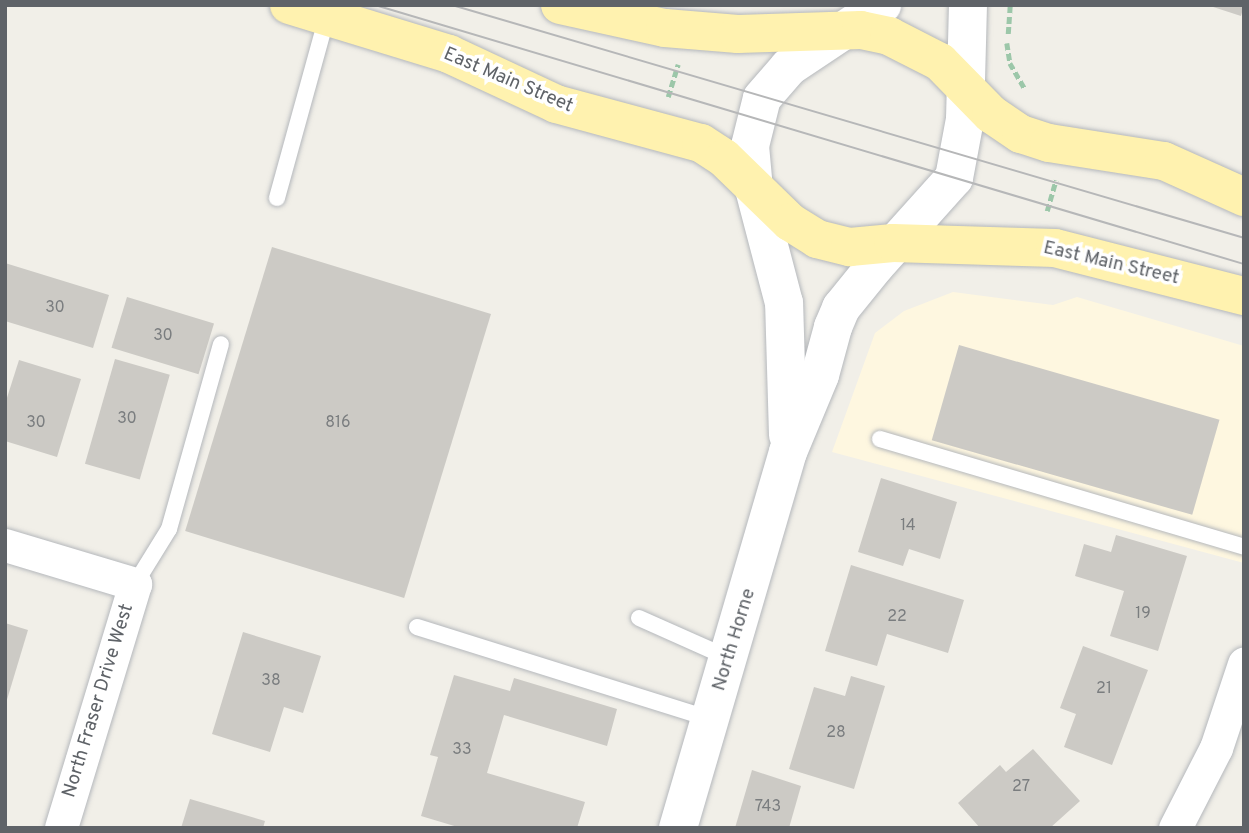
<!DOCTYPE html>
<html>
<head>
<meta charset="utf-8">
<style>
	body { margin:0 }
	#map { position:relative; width:1249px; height:833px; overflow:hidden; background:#f1efe8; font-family:Overpass,sans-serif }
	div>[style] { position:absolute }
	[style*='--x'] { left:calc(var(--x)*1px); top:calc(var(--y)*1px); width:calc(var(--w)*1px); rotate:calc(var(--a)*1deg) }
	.commercial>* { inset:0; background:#fef7e0 }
	.building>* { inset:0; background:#cccac5; transform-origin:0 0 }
	.path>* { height:4.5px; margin-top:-2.25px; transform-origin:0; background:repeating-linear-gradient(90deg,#9cc7a9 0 7px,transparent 0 10.5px) }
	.roads { filter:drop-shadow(0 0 2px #b5b8bc) drop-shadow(0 0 2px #b5b8bc) }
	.lane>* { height:16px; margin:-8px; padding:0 8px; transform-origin:8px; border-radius:8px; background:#fff }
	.street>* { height:33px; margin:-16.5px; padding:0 16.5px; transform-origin:16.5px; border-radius:16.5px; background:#fff }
	.secondary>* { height:38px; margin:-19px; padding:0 19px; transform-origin:19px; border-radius:19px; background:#fff }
	.primary>* { height:38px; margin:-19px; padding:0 19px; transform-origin:19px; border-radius:19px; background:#fff2af }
	.tram>* { height:2px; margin:-1px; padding:0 1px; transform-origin:1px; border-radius:1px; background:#b6b7b8 }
	span { translate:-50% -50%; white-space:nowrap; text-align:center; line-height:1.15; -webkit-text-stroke:7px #fff; paint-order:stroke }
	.number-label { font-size:16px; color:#7a7d7f }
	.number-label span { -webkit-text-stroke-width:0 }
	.street-label { font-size:19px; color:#5f6368 }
	.frame { position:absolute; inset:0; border:7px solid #5f6368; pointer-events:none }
</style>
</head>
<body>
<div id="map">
	<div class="commercial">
		<i style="clip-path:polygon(953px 292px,1053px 305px,1077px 297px,1244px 346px,1244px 563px,832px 452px,875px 333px,904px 311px)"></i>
	</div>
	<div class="building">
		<i style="clip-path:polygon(1207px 5px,1244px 5px,1241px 16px)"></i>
		<i style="left:272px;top:247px;width:229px;height:297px;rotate:17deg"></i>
		<i style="clip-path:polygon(5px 263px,109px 295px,93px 348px,5px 321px)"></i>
		<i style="left:127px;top:297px;width:91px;height:53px;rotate:17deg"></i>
		<i style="left:959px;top:345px;width:271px;height:99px;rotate:16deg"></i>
		<i style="left:115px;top:359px;width:57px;height:109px;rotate:16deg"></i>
		<i style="clip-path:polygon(19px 360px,81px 379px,57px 457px,5px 441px,5px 404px)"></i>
		<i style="clip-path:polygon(881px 478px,957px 502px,940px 559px,909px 549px,903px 566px,858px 552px)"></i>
		<i style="clip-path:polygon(1116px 535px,1187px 556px,1158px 651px,1110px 636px,1124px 591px,1075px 576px,1084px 544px,1111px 552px)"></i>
		<i style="clip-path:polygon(851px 565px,964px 600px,948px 653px,887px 634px,877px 666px,825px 651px)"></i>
		<i style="clip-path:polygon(5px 623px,28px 630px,6px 703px,5px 703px)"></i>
		<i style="clip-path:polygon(243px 632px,321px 656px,303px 713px,284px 707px,270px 752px,212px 734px)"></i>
		<i style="clip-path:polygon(1083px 646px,1148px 670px,1112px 765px,1064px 747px,1076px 714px,1060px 708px)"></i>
		<i style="clip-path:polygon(454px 675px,510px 691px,514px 678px,617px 709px,607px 746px,504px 715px,487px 773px,585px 802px,577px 828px,461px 828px,421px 816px,438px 757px,430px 755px)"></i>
		<i style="clip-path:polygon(851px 676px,885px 686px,854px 789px,789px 769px,814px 687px,845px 696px)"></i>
		<i style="clip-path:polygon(1033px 749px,1080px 801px,1050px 828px,980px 828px,958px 803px,1000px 765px,1006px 772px)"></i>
		<i style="clip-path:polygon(752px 770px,801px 786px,789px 828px,735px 828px)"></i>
		<i style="clip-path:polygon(190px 799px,265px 821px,263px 828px,181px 828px)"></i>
	</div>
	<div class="path">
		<i style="--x:1008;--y:34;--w:29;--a:-86"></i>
		<i style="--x:1007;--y:43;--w:20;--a:81"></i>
		<i style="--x:1010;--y:63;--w:30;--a:60"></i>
		<i style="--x:668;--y:97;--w:34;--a:-73"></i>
		<i style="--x:1047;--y:211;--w:32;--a:-74"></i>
	</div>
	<div class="roads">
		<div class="lane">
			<i style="--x:277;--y:198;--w:189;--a:-74.6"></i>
			<i style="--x:880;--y:439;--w:380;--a:16.5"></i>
			<i style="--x:135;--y:584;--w:65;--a:-58.3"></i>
			<i style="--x:169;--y:529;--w:192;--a:-74.3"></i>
			<i style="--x:639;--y:618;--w:98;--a:24"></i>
			<i style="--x:417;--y:627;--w:308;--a:17.4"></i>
		</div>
		<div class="street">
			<i style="--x:5;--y:545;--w:136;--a:16.7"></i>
			<i style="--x:135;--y:584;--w:255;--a:106.9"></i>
			<i style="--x:1175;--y:828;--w:90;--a:-62.9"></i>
			<i style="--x:1216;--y:748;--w:89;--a:-71.6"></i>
		</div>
		<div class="secondary">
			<i style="--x:788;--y:435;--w:132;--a:-91.7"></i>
			<i style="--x:784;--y:303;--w:118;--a:-104.7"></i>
			<i style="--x:754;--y:189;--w:43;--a:-95.3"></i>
			<i style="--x:750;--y:146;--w:49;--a:-76"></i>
			<i style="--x:762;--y:98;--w:41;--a:-48.9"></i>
			<i style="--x:789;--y:67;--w:112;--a:-33.7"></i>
			<i style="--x:678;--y:828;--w:392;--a:-73.7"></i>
			<i style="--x:788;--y:452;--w:83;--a:-67.4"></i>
			<i style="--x:820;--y:375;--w:50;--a:-74.8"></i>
			<i style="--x:833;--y:327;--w:21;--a:-67"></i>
			<i style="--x:841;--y:308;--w:54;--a:-51"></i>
			<i style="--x:875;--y:266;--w:118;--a:-48.1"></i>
			<i style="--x:954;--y:178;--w:60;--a:-79.4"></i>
			<i style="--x:965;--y:119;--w:114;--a:-88.5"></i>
		</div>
		<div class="primary">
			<i style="--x:289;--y:5;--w:167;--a:17"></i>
			<i style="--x:449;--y:54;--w:118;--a:25"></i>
			<i style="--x:556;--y:104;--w:150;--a:15.1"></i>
			<i style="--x:701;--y:143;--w:27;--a:33"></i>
			<i style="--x:724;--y:158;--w:92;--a:44.1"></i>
			<i style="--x:790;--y:222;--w:32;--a:32"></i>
			<i style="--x:817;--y:239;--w:34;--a:14"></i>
			<i style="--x:850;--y:247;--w:43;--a:-5.3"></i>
			<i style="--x:893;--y:243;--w:162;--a:1.8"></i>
			<i style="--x:1055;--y:248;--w:195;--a:14.3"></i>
			<i style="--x:560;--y:5;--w:107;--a:12.4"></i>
			<i style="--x:665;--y:28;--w:73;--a:4.7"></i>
			<i style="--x:738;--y:34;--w:123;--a:-1.9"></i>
			<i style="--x:861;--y:30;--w:29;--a:12"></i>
			<i style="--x:889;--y:36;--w:57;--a:27"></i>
			<i style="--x:940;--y:62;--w:73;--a:45.6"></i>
			<i style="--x:991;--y:114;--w:36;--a:34"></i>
			<i style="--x:1021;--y:134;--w:29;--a:18"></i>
			<i style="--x:1049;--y:143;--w:116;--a:8.9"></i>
			<i style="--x:1164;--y:161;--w:88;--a:24.2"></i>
		</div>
	</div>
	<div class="tram">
		<i style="--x:375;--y:5;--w:907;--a:16.6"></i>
		<i style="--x:452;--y:5;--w:826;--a:16.39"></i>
	</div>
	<div class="number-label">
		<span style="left:55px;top:308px">30</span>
		<span style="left:163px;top:336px">30</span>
		<span style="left:127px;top:419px">30</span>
		<span style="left:36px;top:423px">30</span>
		<span style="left:338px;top:423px">816</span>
		<span style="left:908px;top:526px">14</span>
		<span style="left:1143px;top:614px">19</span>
		<span style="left:897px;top:617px">22</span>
		<span style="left:271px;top:681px">38</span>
		<span style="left:1104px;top:689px">21</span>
		<span style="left:836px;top:733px">28</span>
		<span style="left:462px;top:750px">33</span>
		<span style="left:1021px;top:787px">27</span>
		<span style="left:768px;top:807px">743</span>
	</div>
	<div class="street-label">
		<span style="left:508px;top:81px;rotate:23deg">East Main Street</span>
		<span style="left:1111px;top:264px;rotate:13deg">East Main Street</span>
		<span style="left:735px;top:640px;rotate:-73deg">North Horne</span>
		<span style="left:99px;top:701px;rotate:-73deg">North Fraser Drive West</span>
	</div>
	<div class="frame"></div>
</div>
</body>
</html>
